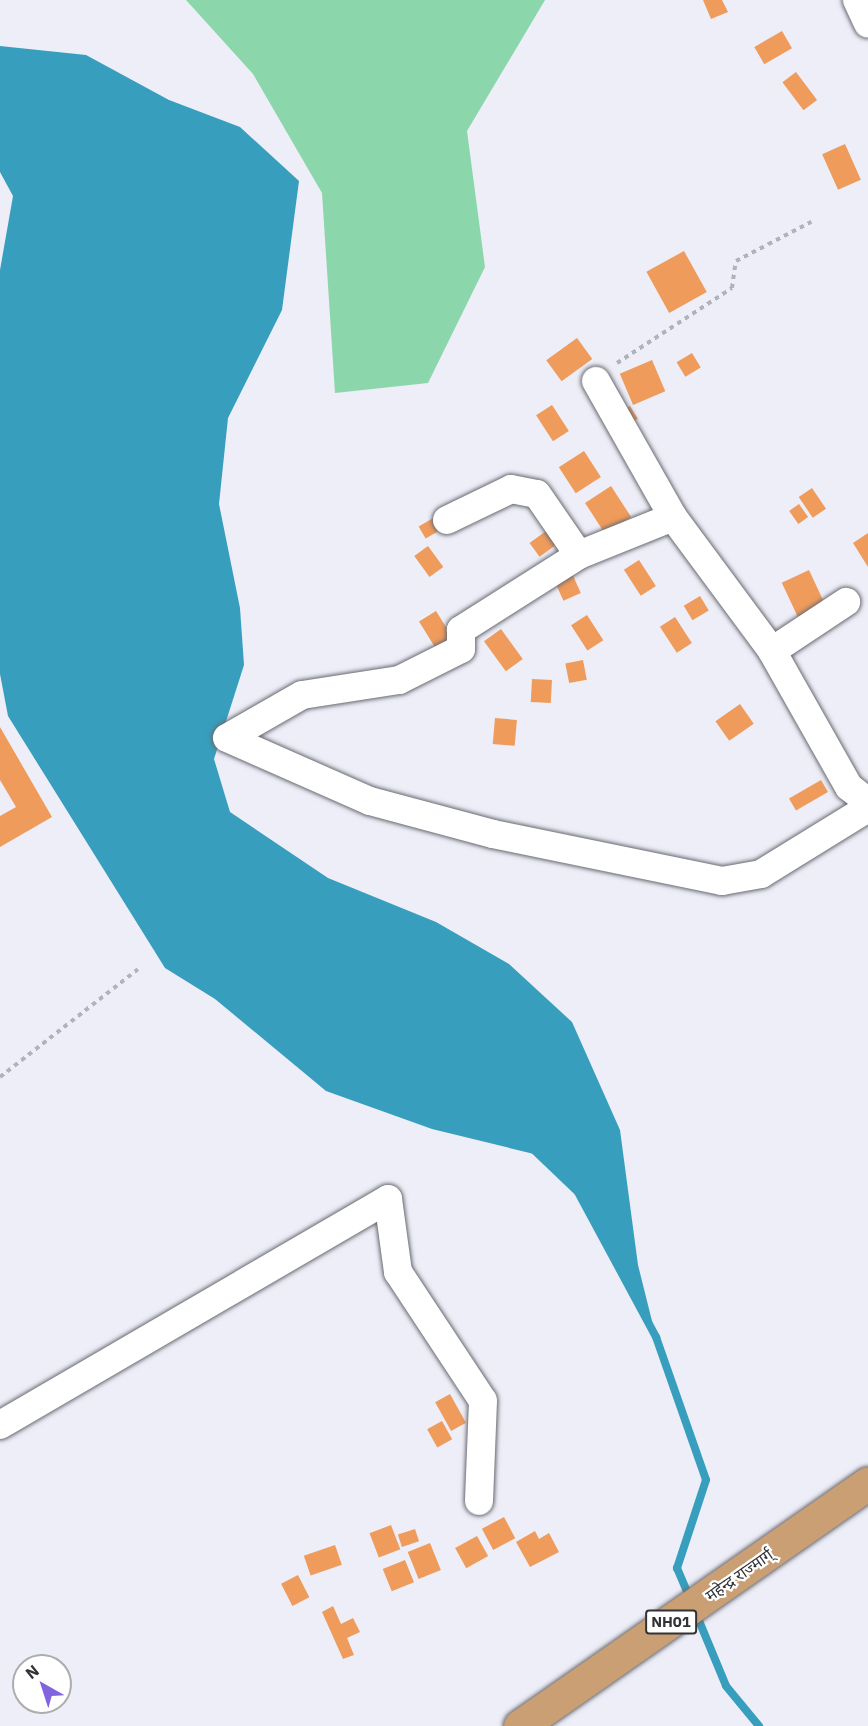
<!DOCTYPE html>
<html>
<head>
<meta charset="utf-8">
<style>
	body { margin:0 }
	#map { position:relative; width:868px; height:1726px; overflow:hidden; background:#edeef7; font-family:"IBM Plex Sans","Noto Sans Devanagari",sans-serif }
	div>[style] { position:absolute }
	[style*='--x'] { left:calc(var(--x)*1px); top:calc(var(--y)*1px); width:calc(var(--w)*1px); rotate:calc(var(--a)*1deg) }
	.green>* { inset:0; background:#8bd6aa }
	.water>* { inset:0; background:#389ebd }
	.stream>* { height:8px; margin:-4px; padding:0 4px; transform-origin:4px; border-radius:4px; background:#389ebd }
	.building>* { inset:0; background:#ef9b5c; transform-origin:0 0 }
	.path>* { height:4px; margin-top:-2px; transform-origin:0; background:repeating-linear-gradient(90deg,#b1b2ba 0 4.5px,transparent 0 9px) }
	.roads { filter:drop-shadow(0 0 2px #696a72) drop-shadow(0 0 2px #696a72) }
	.minor>* { height:28px; margin:-14px; padding:0 14px; transform-origin:14px; border-radius:14px; background:#fff }
	.trunk>* { height:33px; margin:-16.5px; padding:0 16.5px; transform-origin:16.5px; border-radius:16.5px; background:#ca9f73 }
	span { translate:-50% -50%; white-space:nowrap; text-align:center; line-height:1.15; -webkit-text-stroke:4.5px #fff; paint-order:stroke }
	.shield-label span { padding:2px 4px; background:#fff; border:2px solid; border-radius:4px; -webkit-text-stroke-width:0 }
	.shield-label { font-size:15px; color:#323336; font-weight:700 }
	.street-label { font-size:16px; color:#323336 }
	.north { position:absolute; left:12px; top:1654px; width:60px; height:60px; box-sizing:border-box; background:#fff; border:2px solid #adadaf; border-radius:50%; rotate:321deg; font-size:16px; font-weight:700; line-height:24px; text-align:center; color:#323336 }
	.north::after { content:''; display:block; margin:auto; width:21px; height:27px; background:#8364df; clip-path:polygon(50% 0,100% 100%,50% 72%,0 100%) }
</style>
</head>
<body>
<div id="map">
	<div class="green">
		<i style="clip-path:polygon(186px 0,545px 0,467px 131px,485px 267px,428px 383px,335px 393px,322px 193px,253px 74px)"></i>
	</div>
	<div class="water">
		<i style="clip-path:polygon(0 46px,86px 55px,169px 100px,240px 127px,299px 181px,282px 310px,228px 418px,219px 504px,240px 608px,244px 665px,214px 759px,230px 812px,328px 878px,436px 922px,509px 964px,572px 1022px,620px 1130px,638px 1265px,656px 1337px,578px 1192px,534px 1154px,432px 1129px,326px 1091px,215px 999px,165px 968px,8px 716px,0 674px,0 270px,13px 196px,0 172px)"></i>
	</div>
	<div class="stream">
		<i style="--x:530;--y:1146;--w:66;--a:43.8"></i>
		<i style="--x:578;--y:1192;--w:165;--a:61.7"></i>
		<i style="--x:656;--y:1337;--w:151;--a:70.7"></i>
		<i style="--x:706;--y:1480;--w:93;--a:108.2"></i>
		<i style="--x:677;--y:1568;--w:34;--a:67"></i>
		<i style="--x:695;--y:1611;--w:81;--a:67.5"></i>
		<i style="--x:726;--y:1686;--w:52;--a:50.5"></i>
	</div>
	<div class="building">
		<i style="clip-path:polygon(703px 0,722px 0,728px 12px,711px 19px)"></i>
		<i style="left:782px;top:31px;width:20px;height:32px;rotate:60deg"></i>
		<i style="left:796px;top:72px;width:35px;height:17px;rotate:53deg"></i>
		<i style="left:845px;top:144px;width:39px;height:25px;rotate:66deg"></i>
		<i style="left:684px;top:251px;width:47px;height:43px;rotate:61deg"></i>
		<i style="left:577px;top:338px;width:26px;height:38px;rotate:54deg"></i>
		<i style="left:692px;top:353px;width:17px;height:18px;rotate:59deg"></i>
		<i style="left:652px;top:360px;width:34px;height:35px;rotate:67deg"></i>
		<i style="left:552px;top:405px;width:31px;height:19px;rotate:57deg"></i>
		<i style="left:630px;top:406px;width:15px;height:12px;rotate:58deg"></i>
		<i style="left:584px;top:451px;width:31px;height:30px;rotate:57deg"></i>
		<i style="left:611px;top:486px;width:37px;height:31px;rotate:57deg"></i>
		<i style="left:812px;top:488px;width:25px;height:16px;rotate:56deg"></i>
		<i style="left:799px;top:504px;width:16px;height:12px;rotate:55deg"></i>
		<i style="left:442px;top:513px;width:14px;height:27px;rotate:60deg"></i>
		<i style="left:553px;top:526px;width:17px;height:29px;rotate:54deg"></i>
		<i style="clip-path:polygon(868px 533px,868px 567px,853px 543px)"></i>
		<i style="left:428px;top:546px;width:26px;height:17px;rotate:54deg"></i>
		<i style="left:639px;top:560px;width:31px;height:18px;rotate:57deg"></i>
		<i style="left:809px;top:570px;width:38px;height:30px;rotate:65deg"></i>
		<i style="left:571px;top:571px;width:24px;height:19px;rotate:66deg"></i>
		<i style="left:700px;top:596px;width:17px;height:19px;rotate:59deg"></i>
		<i style="left:436px;top:611px;width:36px;height:20px;rotate:58deg"></i>
		<i style="left:587px;top:615px;width:30px;height:19px;rotate:57deg"></i>
		<i style="left:675px;top:617px;width:31px;height:18px;rotate:57deg"></i>
		<i style="left:501px;top:629px;width:37px;height:21px;rotate:54deg"></i>
		<i style="left:583px;top:660px;width:20px;height:18px;rotate:79deg"></i>
		<i style="left:532px;top:679px;width:20px;height:23px;rotate:3deg"></i>
		<i style="left:740px;top:704px;width:24px;height:30px;rotate:55deg"></i>
		<i style="left:495px;top:718px;width:22px;height:26px;rotate:5deg"></i>
		<i style="clip-path:polygon(0 727px,52px 817px,0 847px,0 816px,16px 807px,0 780px)"></i>
		<i style="left:821px;top:780px;width:14px;height:37px;rotate:60deg"></i>
		<i style="left:450px;top:1394px;width:33px;height:17px;rotate:61deg"></i>
		<i style="left:442px;top:1421px;width:21px;height:17px;rotate:61deg"></i>
		<i style="left:504px;top:1517px;width:24px;height:25px;rotate:62deg"></i>
		<i style="left:391px;top:1525px;width:26px;height:23px;rotate:69deg"></i>
		<i style="left:415px;top:1529px;width:13px;height:18px;rotate:72deg"></i>
		<i style="clip-path:polygon(535px 1531px,539px 1539px,549px 1533px,559px 1552px,530px 1567px,516px 1542px)"></i>
		<i style="left:477px;top:1536px;width:23px;height:25px;rotate:61deg"></i>
		<i style="left:430px;top:1543px;width:29px;height:24px;rotate:68deg"></i>
		<i style="left:335px;top:1545px;width:21px;height:33px;rotate:71deg"></i>
		<i style="left:405px;top:1560px;width:24px;height:24px;rotate:68deg"></i>
		<i style="left:298px;top:1575px;width:25px;height:19px;rotate:63deg"></i>
		<i style="clip-path:polygon(333px 1606px,341px 1624px,353px 1618px,360px 1632px,347px 1638px,354px 1655px,343px 1659px,322px 1612px)"></i>
	</div>
	<div class="path">
		<i style="--x:617;--y:363;--w:137;--a:-33.1"></i>
		<i style="--x:732;--y:288;--w:27;--a:-82"></i>
		<i style="--x:736;--y:261;--w:85;--a:-27.5"></i>
		<i style="--x:0;--y:1077;--w:175;--a:-38"></i>
	</div>
	<div class="roads">
		<div class="minor">
			<i style="--x:857;--y:0;--w:26;--a:65"></i>
			<i style="--x:596;--y:381;--w:156;--a:60.5"></i>
			<i style="--x:673;--y:517;--w:167;--a:53.5"></i>
			<i style="--x:772;--y:651;--w:156;--a:60.5"></i>
			<i style="--x:849;--y:787;--w:24;--a:38"></i>
			<i style="--x:673;--y:517;--w:101;--a:158"></i>
			<i style="--x:579;--y:555;--w:140;--a:147.6"></i>
			<i style="--x:461;--y:630;--w:19;--a:90"></i>
			<i style="--x:461;--y:649;--w:69;--a:153.4"></i>
			<i style="--x:399;--y:680;--w:98;--a:171.2"></i>
			<i style="--x:302;--y:695;--w:86;--a:150.2"></i>
			<i style="--x:227;--y:738;--w:156;--a:23.8"></i>
			<i style="--x:370;--y:801;--w:127;--a:15"></i>
			<i style="--x:493;--y:834;--w:234;--a:11.6"></i>
			<i style="--x:722;--y:881;--w:40;--a:-10"></i>
			<i style="--x:761;--y:874;--w:126;--a:-31.7"></i>
			<i style="--x:447;--y:520;--w:71;--a:-25.8"></i>
			<i style="--x:511;--y:489;--w:26;--a:11"></i>
			<i style="--x:537;--y:494;--w:74;--a:55.5"></i>
			<i style="--x:772;--y:651;--w:89;--a:-33.5"></i>
			<i style="--x:0;--y:1425;--w:449;--a:-30.2"></i>
			<i style="--x:388;--y:1199;--w:74;--a:82.2"></i>
			<i style="--x:398;--y:1272;--w:154;--a:56.6"></i>
			<i style="--x:483;--y:1401;--w:100;--a:92.3"></i>
		</div>
		<div class="trunk">
			<i style="--x:520;--y:1726;--w:424;--a:-34.9"></i>
		</div>
	</div>
	<div class="shield-label">
		<span style="left:671px;top:1622px">NH01</span>
	</div>
	<div class="street-label">
		<span style="left:739px;top:1575px;rotate:-35deg">महेन्द्र राज्मार्ग्</span>
	</div>
	<div class="north">N</div>
</div>
</body>
</html>
